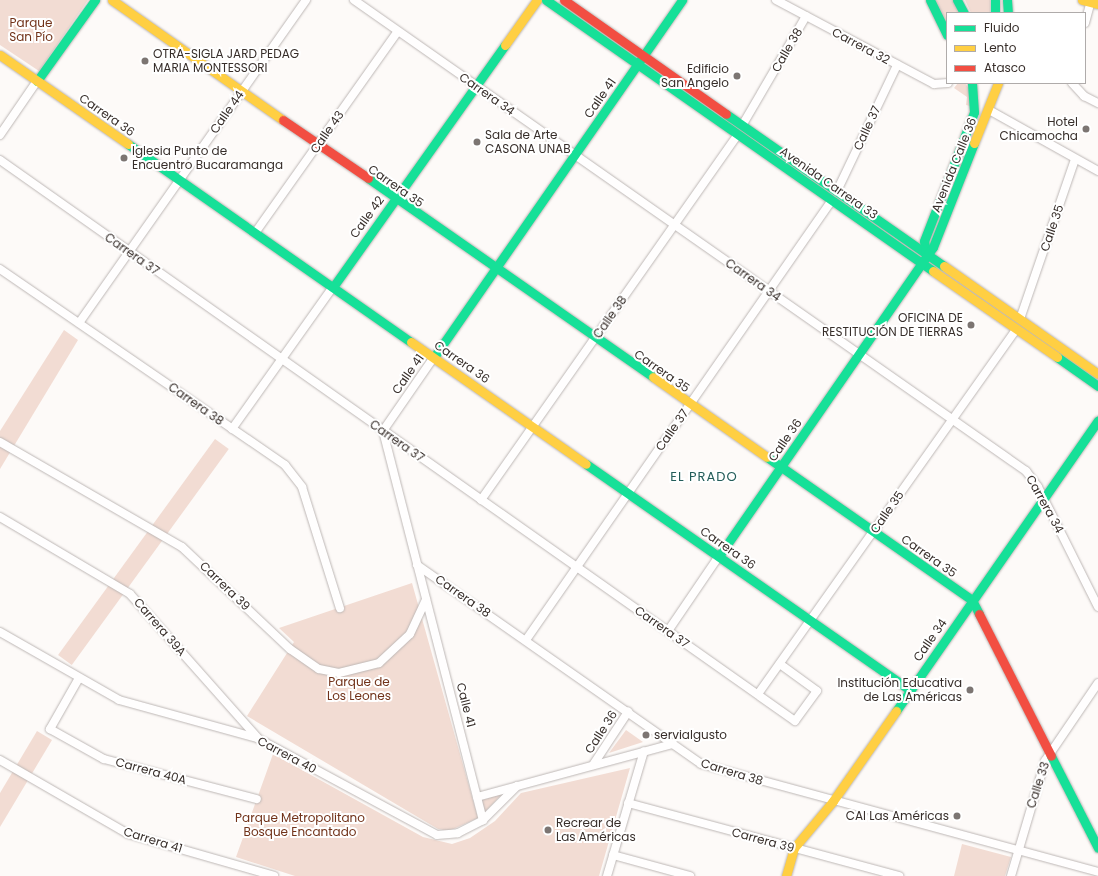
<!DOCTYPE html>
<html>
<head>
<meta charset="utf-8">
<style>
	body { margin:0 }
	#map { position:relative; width:1098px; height:876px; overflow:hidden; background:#fdfaf8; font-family:Poppins,sans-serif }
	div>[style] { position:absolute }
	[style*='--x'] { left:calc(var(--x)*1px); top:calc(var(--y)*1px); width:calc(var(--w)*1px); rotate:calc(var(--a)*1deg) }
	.green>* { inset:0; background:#f2dcd3; transform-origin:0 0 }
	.roads { filter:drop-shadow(0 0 1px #bdb7b5) drop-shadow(0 0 1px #bdb7b5) }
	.street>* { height:8px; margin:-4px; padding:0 4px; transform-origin:4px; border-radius:4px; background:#fffefe }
	.fast>* { height:9px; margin:-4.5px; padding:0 4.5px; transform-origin:4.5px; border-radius:4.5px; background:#16e098 }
	.slow>* { height:9px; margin:-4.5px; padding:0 4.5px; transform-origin:4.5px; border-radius:4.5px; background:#ffcf43 }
	.jam>* { height:9px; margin:-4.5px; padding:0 4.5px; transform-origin:4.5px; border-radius:4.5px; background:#f24e42 }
	.dots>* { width:11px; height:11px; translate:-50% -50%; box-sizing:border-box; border:2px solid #fff; border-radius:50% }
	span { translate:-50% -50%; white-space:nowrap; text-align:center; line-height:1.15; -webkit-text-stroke:4px #fff; paint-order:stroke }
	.park-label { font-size:12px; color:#713219 }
	.street-label { font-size:12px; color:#372e2a }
	.poi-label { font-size:12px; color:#372e2a }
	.left { translate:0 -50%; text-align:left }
	.right { translate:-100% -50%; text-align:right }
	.neighbourhood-label { font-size:13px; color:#235d5a; letter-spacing:1px }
	.legend { position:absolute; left:946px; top:12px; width:140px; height:72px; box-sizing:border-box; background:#fff; border:1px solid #afabaa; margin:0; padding:5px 7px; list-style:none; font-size:12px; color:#372e2a }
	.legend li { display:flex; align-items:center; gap:8px; height:20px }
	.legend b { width:20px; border:1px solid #afabaa }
</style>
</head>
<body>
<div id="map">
	<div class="green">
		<i style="clip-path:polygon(0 0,88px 0,39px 71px,0 45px)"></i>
		<i style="clip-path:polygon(935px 0,953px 0,959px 13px,947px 13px,947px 25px)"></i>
		<i style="clip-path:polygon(965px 0,990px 0,990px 13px,971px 13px)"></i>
		<i style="clip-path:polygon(958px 83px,965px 83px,969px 89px,970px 106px,966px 105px,967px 97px,954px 88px)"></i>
		<i style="clip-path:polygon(64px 330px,78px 340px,0 469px,0 431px)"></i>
		<i style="left:215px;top:439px;width:17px;height:267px;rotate:36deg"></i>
		<i style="clip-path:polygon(412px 583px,478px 818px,449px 831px,438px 829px,247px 716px,294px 642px,279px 628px)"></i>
		<i style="clip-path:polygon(626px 730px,643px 742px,609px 753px)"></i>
		<i style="clip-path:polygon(37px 731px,52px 740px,0 827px,0 793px)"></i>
		<i style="clip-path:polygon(273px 754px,423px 837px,452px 844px,470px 838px,495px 821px,521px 793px,630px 768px,599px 876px,295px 876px,236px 857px)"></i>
		<i style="clip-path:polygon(502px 794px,485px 812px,482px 800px)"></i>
		<i style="clip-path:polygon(962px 844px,1011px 857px,1005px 876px,954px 876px)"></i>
	</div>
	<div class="roads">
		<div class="street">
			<i style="--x:354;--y:0;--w:821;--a:35.03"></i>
			<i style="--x:1026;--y:471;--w:20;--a:53"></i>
			<i style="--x:1038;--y:487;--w:134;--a:63.4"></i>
			<i style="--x:776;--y:0;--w:179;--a:28"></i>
			<i style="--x:934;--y:84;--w:14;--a:-4"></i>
			<i style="--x:1085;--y:23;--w:24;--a:-75"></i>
			<i style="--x:1072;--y:83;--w:18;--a:47"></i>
			<i style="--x:1084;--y:96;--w:16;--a:27"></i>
			<i style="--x:989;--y:110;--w:125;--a:29.2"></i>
			<i style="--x:743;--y:124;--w:125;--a:-59.7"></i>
			<i style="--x:0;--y:135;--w:65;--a:-55.6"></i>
			<i style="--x:0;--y:160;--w:973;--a:35.21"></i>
			<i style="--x:795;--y:721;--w:37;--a:-54"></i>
			<i style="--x:817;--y:691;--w:46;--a:-143.9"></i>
			<i style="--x:837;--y:191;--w:140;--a:-64.5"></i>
			<i style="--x:255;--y:233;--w:247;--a:-54.7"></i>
			<i style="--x:0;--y:269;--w:346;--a:34.5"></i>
			<i style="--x:285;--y:465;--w:28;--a:52"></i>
			<i style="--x:302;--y:487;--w:127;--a:72.6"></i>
			<i style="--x:1020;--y:319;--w:169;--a:-71"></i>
			<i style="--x:79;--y:323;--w:395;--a:-54.9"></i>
			<i style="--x:434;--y:357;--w:90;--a:124.6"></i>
			<i style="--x:383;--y:431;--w:402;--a:75.6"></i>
			<i style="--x:232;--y:429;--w:174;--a:-54.6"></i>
			<i style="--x:0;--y:442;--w:210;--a:30"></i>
			<i style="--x:182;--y:547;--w:149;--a:43.4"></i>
			<i style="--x:290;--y:649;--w:35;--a:35"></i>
			<i style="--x:319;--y:669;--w:20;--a:11"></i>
			<i style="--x:339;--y:673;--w:41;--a:-14"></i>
			<i style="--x:379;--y:663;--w:42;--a:-43.1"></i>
			<i style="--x:410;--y:634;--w:38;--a:-65"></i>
			<i style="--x:481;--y:500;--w:447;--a:-54.9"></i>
			<i style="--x:0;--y:517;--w:151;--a:30.6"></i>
			<i style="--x:130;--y:594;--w:191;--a:48.4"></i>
			<i style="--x:417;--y:565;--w:347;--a:35"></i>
			<i style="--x:701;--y:764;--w:411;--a:15.2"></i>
			<i style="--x:668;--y:631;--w:91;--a:-55.8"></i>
			<i style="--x:0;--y:632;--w:137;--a:29.7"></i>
			<i style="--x:119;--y:700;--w:143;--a:15.4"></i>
			<i style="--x:257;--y:738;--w:204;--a:28.3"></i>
			<i style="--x:437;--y:835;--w:21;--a:-5"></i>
			<i style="--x:458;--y:833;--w:28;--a:-27"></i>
			<i style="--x:483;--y:820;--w:48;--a:-45"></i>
			<i style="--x:526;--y:640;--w:536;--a:-55.18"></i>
			<i style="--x:79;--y:678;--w:59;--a:119.6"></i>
			<i style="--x:50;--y:729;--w:62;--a:29.1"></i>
			<i style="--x:104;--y:759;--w:158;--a:14.7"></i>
			<i style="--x:758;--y:694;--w:447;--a:-54.7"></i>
			<i style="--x:0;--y:760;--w:148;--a:30"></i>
			<i style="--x:128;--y:834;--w:152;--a:16"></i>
			<i style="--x:593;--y:765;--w:64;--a:-56.6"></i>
			<i style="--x:477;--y:797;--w:202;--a:-15.2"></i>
			<i style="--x:628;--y:803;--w:281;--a:15.1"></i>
			<i style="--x:613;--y:855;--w:80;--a:15.3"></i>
			<i style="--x:607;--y:876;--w:130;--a:-73.5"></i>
			<i style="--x:1011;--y:876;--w:120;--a:-73.5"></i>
			<i style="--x:1045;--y:761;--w:94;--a:-55.8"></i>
		</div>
		<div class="fast">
			<i style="--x:546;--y:0;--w:472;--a:35"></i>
			<i style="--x:930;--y:0;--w:39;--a:64"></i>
			<i style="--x:957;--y:0;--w:15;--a:62"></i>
			<i style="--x:995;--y:0;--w:13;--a:90"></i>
			<i style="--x:1007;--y:0;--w:13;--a:86"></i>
			<i style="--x:37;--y:81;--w:100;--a:-54.4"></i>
			<i style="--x:726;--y:114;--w:266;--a:34.9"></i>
			<i style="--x:128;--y:144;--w:345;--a:35"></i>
			<i style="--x:368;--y:178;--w:348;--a:34.9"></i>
			<i style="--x:926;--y:253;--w:12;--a:-99"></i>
			<i style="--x:924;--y:241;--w:138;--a:-68.8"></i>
			<i style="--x:974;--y:112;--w:29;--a:-94"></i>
			<i style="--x:333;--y:287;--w:297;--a:-54.6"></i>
			<i style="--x:434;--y:357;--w:435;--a:-55.2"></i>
			<i style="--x:1057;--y:357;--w:50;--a:35.3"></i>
			<i style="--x:767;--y:457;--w:250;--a:34.9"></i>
			<i style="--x:972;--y:600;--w:16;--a:63"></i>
			<i style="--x:586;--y:464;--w:395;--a:34.9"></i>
			<i style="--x:719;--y:556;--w:376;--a:-55.3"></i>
			<i style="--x:933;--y:247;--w:112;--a:-68.5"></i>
			<i style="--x:896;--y:711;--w:354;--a:-55.2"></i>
			<i style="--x:1051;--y:756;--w:103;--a:62.9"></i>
		</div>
		<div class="slow">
			<i style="--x:112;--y:0;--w:209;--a:35.1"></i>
			<i style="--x:1082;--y:0;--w:16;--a:14"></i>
			<i style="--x:505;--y:45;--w:55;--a:-54.6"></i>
			<i style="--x:0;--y:55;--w:156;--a:34.8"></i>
			<i style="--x:974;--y:143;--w:65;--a:-68.2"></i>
			<i style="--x:944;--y:266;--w:188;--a:35"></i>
			<i style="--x:933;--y:271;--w:151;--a:34.7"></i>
			<i style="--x:411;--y:342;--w:213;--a:34.9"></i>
			<i style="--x:653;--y:377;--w:139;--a:35.1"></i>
			<i style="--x:786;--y:876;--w:29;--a:-74"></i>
			<i style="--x:794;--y:848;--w:61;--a:-50.3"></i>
			<i style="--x:833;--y:801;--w:110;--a:-55"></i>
		</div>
		<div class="jam">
			<i style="--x:564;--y:0;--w:198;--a:35.1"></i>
			<i style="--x:283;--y:120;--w:103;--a:34.3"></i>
			<i style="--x:979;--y:614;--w:159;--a:63.1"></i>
		</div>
	</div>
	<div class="dots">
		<i style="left:145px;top:61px;background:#7c7572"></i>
		<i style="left:737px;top:76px;background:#7c7572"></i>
		<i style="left:1086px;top:129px;background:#7c7572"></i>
		<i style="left:477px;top:142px;background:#7c7572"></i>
		<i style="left:124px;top:158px;background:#7c7572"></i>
		<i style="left:971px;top:325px;background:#7c7572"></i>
		<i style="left:970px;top:690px;background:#7c7572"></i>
		<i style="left:646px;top:735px;background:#7c7572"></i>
		<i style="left:957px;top:816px;background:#7c7572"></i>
		<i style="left:548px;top:830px;background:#7c7572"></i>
	</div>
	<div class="park-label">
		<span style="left:31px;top:30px">Parque<br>San Pío</span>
		<span style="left:359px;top:689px">Parque de<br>Los Leones</span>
		<span style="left:300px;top:825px">Parque Metropolitano<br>Bosque Encantado</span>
	</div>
	<div class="street-label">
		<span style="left:861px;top:46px;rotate:28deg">Carrera 32</span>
		<span style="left:787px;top:50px;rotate:-60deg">Calle 38</span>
		<span style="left:487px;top:94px;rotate:35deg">Carrera 34</span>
		<span style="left:600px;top:98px;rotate:-55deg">Calle 41</span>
		<span style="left:227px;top:112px;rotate:-55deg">Calle 44</span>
		<span style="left:107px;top:115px;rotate:35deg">Carrera 36</span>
		<span style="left:867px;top:128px;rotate:-65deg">Calle 37</span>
		<span style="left:327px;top:132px;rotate:-55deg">Calle 43</span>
		<span style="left:954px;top:165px;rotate:-68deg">Avenida Calle 36</span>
		<span style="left:829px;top:183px;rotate:35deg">Avenida Carrera 33</span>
		<span style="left:396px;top:186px;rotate:35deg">Carrera 35</span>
		<span style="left:367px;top:217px;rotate:-54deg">Calle 42</span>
		<span style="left:1052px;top:228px;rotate:-71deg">Calle 35</span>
		<span style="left:132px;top:254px;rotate:35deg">Carrera 37</span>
		<span style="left:753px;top:280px;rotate:35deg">Carrera 34</span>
		<span style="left:610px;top:317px;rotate:-55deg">Calle 38</span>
		<span style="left:462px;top:362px;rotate:35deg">Carrera 36</span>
		<span style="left:662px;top:371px;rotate:35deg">Carrera 35</span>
		<span style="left:408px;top:374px;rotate:-55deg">Calle 41</span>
		<span style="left:196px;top:404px;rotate:35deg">Carrera 38</span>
		<span style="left:672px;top:430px;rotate:-55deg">Calle 37</span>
		<span style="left:785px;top:440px;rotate:-55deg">Calle 36</span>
		<span style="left:397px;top:441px;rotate:35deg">Carrera 37</span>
		<span style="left:1045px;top:504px;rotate:61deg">Carrera 34</span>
		<span style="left:887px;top:512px;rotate:-55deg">Calle 35</span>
		<span style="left:728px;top:548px;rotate:35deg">Carrera 36</span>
		<span style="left:929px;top:556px;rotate:35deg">Carrera 35</span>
		<span style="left:225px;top:586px;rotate:44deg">Carrera 39</span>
		<span style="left:463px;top:596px;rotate:35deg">Carrera 38</span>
		<span style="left:160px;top:627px;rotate:49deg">Carrera 39A</span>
		<span style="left:662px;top:627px;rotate:35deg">Carrera 37</span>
		<span style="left:930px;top:640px;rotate:-55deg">Calle 34</span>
		<span style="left:466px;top:705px;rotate:76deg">Calle 41</span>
		<span style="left:601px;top:732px;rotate:-57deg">Calle 36</span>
		<span style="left:287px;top:755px;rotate:28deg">Carrera 40</span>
		<span style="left:151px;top:771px;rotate:15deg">Carrera 40A</span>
		<span style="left:732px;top:772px;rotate:17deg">Carrera 38</span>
		<span style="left:1038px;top:785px;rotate:-72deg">Calle 33</span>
		<span style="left:153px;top:840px;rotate:17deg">Carrera 41</span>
		<span style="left:763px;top:840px;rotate:15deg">Carrera 39</span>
	</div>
	<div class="poi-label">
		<span class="left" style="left:153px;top:61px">OTRA-SIGLA JARD PEDAG<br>MARIA MONTESSORI</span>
		<span class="right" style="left:729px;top:76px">Edificio<br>San Angelo</span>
		<span class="right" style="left:1078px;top:129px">Hotel<br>Chicamocha</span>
		<span class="left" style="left:485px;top:142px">Sala de Arte<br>CASONA UNAB</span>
		<span class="left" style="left:132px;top:158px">Iglesia Punto de<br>Encuentro Bucaramanga</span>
		<span class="right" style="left:963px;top:325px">OFICINA DE<br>RESTITUCIÓN DE TIERRAS</span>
		<span class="right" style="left:962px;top:690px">Institución Educativa<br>de Las Américas</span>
		<span class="left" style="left:654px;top:735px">servialgusto</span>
		<span class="right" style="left:949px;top:816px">CAI Las Américas</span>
		<span class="left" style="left:556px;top:830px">Recrear de<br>Las Américas</span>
	</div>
	<div class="neighbourhood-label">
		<span style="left:704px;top:477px">EL PRADO</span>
	</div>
	<ul class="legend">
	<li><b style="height:5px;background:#16e098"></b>Fluido</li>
	<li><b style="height:5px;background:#ffcf43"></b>Lento</li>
	<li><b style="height:5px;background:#f24e42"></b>Atasco</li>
	</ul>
</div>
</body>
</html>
